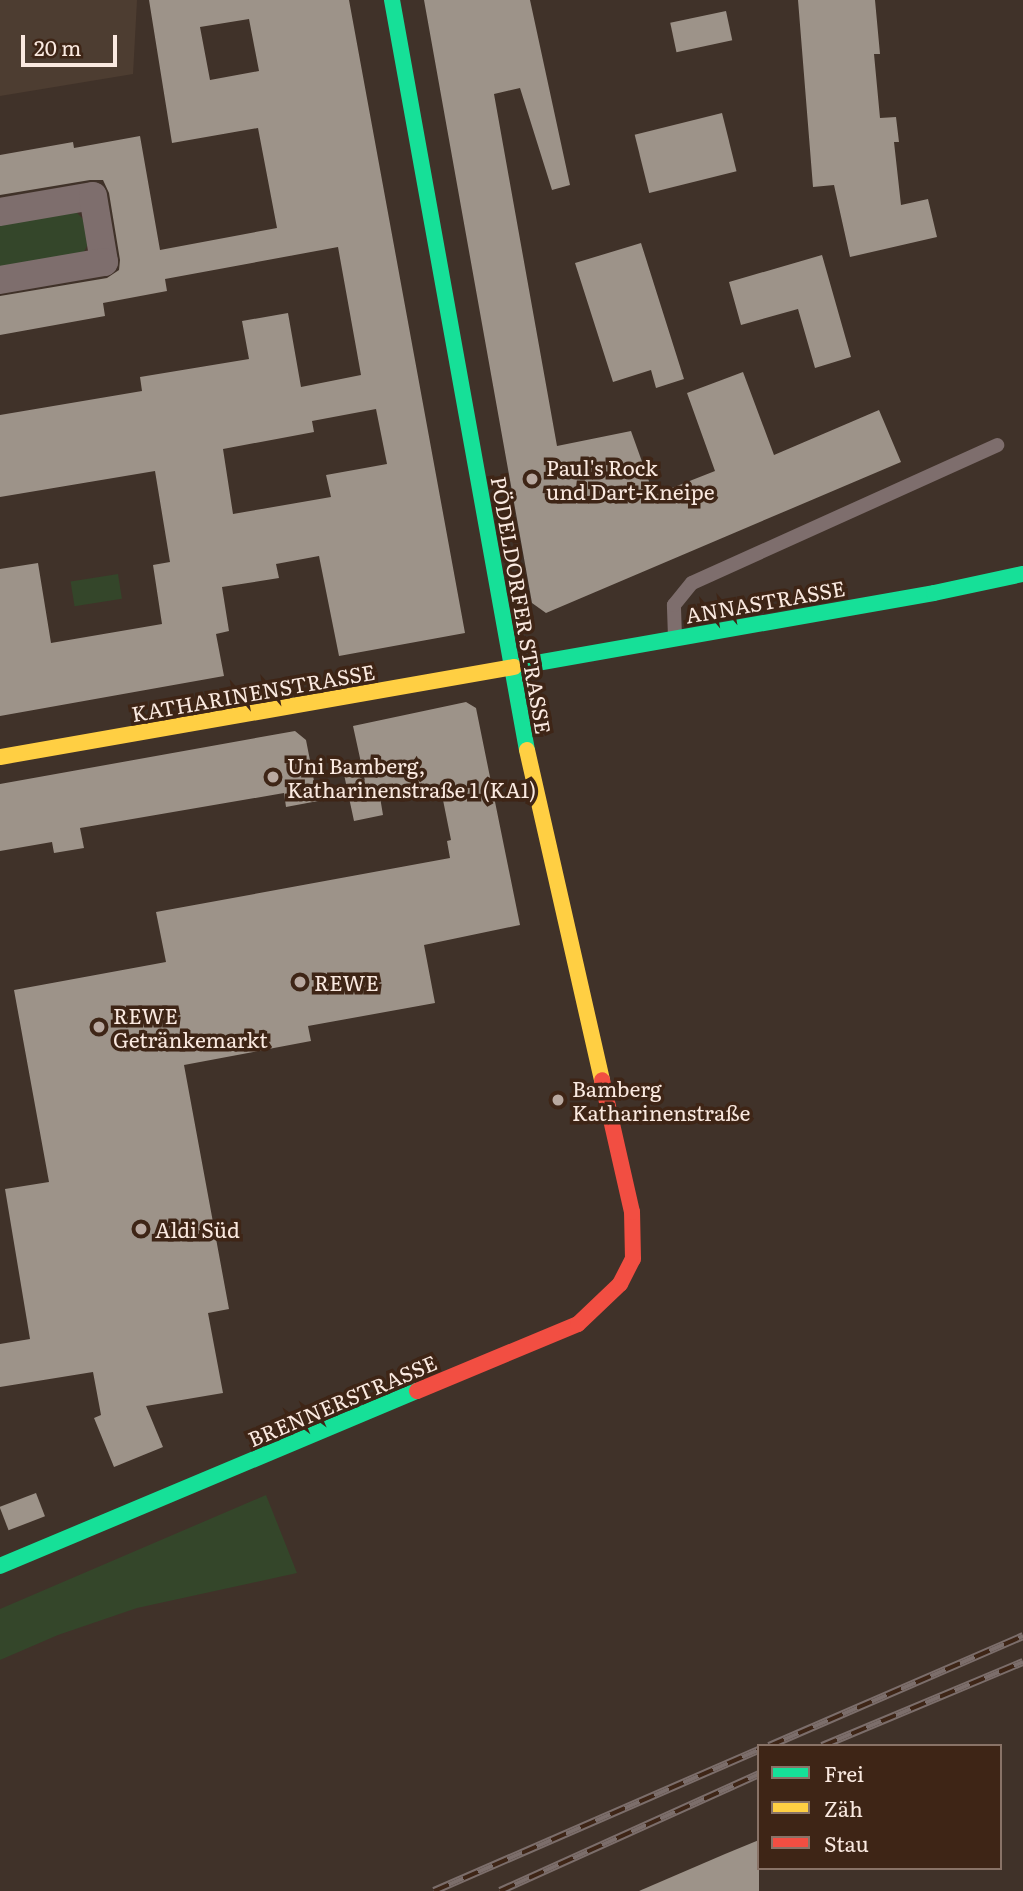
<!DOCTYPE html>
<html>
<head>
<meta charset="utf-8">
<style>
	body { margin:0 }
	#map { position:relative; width:1023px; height:1891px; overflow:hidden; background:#403229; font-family:Literata,serif }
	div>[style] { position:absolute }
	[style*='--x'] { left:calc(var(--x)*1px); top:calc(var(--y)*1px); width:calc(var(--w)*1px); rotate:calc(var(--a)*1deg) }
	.education>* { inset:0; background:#4d3d31 }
	.green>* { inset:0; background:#34462a; transform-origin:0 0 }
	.building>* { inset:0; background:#9d9389; transform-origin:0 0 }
	.lane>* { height:14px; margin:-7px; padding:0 7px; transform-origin:7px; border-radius:7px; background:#7e6e6d }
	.street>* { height:28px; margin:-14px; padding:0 14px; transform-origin:14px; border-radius:14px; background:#7e6e6d }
	.fast>* { height:16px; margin:-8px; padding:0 8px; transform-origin:8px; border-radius:8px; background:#16e098 }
	.slow>* { height:16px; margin:-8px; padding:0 8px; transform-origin:8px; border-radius:8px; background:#ffcf43 }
	.jam>* { height:16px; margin:-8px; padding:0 8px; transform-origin:8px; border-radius:8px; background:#f24e42 }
	.rail>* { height:8px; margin-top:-4px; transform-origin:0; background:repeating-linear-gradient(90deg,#3e2516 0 16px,#7c6e6b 0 32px); box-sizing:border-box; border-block:2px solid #7c6e6b }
	.dots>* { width:19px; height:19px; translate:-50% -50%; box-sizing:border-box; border:4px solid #3e2516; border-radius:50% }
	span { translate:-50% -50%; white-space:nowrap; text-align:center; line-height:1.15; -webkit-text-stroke:7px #3e2516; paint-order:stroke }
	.poi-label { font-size:21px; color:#fae9e0 }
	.left { translate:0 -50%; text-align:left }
	.street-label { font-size:21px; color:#fae9e0 }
	.legend { position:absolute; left:757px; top:1744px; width:245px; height:126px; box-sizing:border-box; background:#3e2516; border:2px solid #897367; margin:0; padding:9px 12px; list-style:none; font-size:21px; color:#fae9e0 }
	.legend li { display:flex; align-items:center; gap:14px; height:35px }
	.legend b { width:35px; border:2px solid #897367 }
	.scale { position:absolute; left:21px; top:35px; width:96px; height:32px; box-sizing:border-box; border:4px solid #fae9e0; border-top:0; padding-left:9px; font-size:21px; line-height:24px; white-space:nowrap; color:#fae9e0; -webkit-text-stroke:5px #3e2516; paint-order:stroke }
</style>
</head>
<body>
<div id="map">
	<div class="education">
		<i style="clip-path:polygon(0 0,137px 0,133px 74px,0 96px)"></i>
	</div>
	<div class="green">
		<i style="clip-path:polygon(74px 210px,87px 223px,90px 240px,82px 256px,0 272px,0 219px)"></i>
		<i style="left:118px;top:574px;width:25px;height:48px;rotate:81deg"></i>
		<i style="clip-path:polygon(266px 1495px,297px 1573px,137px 1608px,58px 1635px,0 1660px,0 1609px)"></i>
	</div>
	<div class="building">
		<i style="clip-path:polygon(evenodd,149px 0,349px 0,465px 633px,339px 656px,319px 556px,276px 564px,279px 578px,222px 587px,229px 631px,216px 634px,224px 676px,0 716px,0 569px,38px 563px,51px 643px,162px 624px,153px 565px,170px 562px,155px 471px,0 497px,0 415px,142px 391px,140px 377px,249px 359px,242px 321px,288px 313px,301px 387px,361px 375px,338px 247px,165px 279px,167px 291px,103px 303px,105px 316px,0 335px,0 296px,107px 278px,119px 270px,120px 260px,109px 193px,103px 180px,90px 180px,0 195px,0 155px,73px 142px,74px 148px,140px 136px,160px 250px,277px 228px,258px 128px,172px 143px,149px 0,249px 19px,259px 71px,210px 80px,200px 27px,249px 19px,149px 0,376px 409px,387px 464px,326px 475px,331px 497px,233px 514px,223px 449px,314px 432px,312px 421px,376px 409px)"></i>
		<i style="clip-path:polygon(424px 0,530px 0,570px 185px,552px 190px,520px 88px,494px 94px,557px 446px,631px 431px,654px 495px,715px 471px,687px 393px,743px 372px,774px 455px,879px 410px,901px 462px,546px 613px,532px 603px)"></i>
		<i style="clip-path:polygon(798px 0,875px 0,880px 54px,874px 54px,880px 118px,896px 117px,899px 142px,894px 142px,901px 205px,928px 199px,937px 237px,850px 257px,834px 185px,813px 187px)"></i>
		<i style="left:726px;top:11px;width:30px;height:57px;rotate:78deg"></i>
		<i style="left:722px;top:113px;width:60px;height:90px;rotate:76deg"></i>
		<i style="clip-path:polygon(641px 243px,684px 379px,656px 388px,651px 370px,613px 382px,575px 263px)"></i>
		<i style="clip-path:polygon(822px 255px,851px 357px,815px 368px,798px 309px,741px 325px,729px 282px)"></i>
		<i style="clip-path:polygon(466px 702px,476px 708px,520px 925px,424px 945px,435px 1003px,308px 1026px,311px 1041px,184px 1065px,229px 1309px,208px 1313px,223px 1393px,146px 1406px,163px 1447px,114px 1467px,94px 1418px,101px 1415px,93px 1372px,0 1387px,0 1344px,30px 1339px,5px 1189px,49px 1182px,14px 990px,166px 962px,156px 912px,450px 858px,447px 841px,451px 840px,440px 785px,380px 797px,383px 815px,354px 821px,342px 765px,365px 781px,353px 726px)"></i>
		<i style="clip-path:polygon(295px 731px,306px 740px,318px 801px,286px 807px,284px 793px,80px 828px,84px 848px,54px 853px,52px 842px,0 851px,0 784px)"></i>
		<i style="left:36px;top:1493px;width:25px;height:39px;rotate:69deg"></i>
		<i style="clip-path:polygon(759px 1840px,759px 1891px,639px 1891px,725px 1854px)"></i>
	</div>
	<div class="lane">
		<i style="--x:675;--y:637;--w:32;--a:-92"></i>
		<i style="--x:674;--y:605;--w:28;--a:-51"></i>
		<i style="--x:692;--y:583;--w:335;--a:-24.3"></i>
	</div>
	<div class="street">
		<i style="--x:0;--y:212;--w:94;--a:-9.8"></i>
		<i style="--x:93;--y:196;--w:67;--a:80.5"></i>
		<i style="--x:104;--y:262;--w:106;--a:170.2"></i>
	</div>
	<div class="fast">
		<i style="--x:392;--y:0;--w:762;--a:79.8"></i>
		<i style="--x:514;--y:667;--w:426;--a:-10"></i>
		<i style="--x:934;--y:593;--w:91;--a:-12.1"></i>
		<i style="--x:0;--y:1566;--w:452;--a:-22.8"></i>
	</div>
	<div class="slow">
		<i style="--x:527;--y:750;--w:338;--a:77.2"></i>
		<i style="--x:0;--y:757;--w:522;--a:-9.93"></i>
	</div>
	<div class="jam">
		<i style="--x:417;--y:1391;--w:174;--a:-22.6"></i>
		<i style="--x:578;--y:1324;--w:58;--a:-43.6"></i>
		<i style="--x:620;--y:1284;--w:28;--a:-63"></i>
		<i style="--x:633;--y:1259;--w:47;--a:-91.2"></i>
		<i style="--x:632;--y:1212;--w:135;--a:-102.8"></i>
	</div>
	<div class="rail">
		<i style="--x:769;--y:1746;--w:277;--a:-23.4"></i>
		<i style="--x:822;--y:1746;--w:218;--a:-22.7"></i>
		<i style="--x:434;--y:1891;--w:354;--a:-23.5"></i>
		<i style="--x:500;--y:1891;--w:284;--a:-24.3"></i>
	</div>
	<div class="dots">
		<i style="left:532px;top:479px;background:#b9a9a0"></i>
		<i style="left:273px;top:777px;background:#b9a9a0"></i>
		<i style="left:300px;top:982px;background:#b9a9a0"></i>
		<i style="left:99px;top:1027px;background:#b9a9a0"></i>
		<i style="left:558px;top:1100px;background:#b9a9a0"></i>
		<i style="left:141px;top:1229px;background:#b9a9a0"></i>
	</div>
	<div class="poi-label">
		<span class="left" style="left:546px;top:479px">Paul's Rock<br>und Dart-Kneipe</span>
		<span class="left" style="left:287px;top:777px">Uni Bamberg,<br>Katharinenstraße 1 (KA1)</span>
		<span class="left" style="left:314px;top:982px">REWE</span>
		<span class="left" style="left:113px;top:1027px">REWE<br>Getränkemarkt</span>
		<span class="left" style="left:572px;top:1100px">Bamberg<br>Katharinenstraße</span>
		<span class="left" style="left:155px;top:1229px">Aldi Süd</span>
	</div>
	<div class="street-label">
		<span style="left:765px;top:601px;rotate:-10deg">ANNASTRASSE</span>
		<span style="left:522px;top:605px;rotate:80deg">PÖDELDORFER STRASSE</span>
		<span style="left:253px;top:692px;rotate:-10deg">KATHARINENSTRASSE</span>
		<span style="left:342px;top:1400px;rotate:-23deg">BRENNERSTRASSE</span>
	</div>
	<ul class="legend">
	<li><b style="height:9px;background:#16e098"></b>Frei</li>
	<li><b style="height:9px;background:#ffcf43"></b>Zäh</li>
	<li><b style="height:9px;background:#f24e42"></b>Stau</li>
	</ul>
	<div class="scale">20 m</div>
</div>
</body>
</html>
